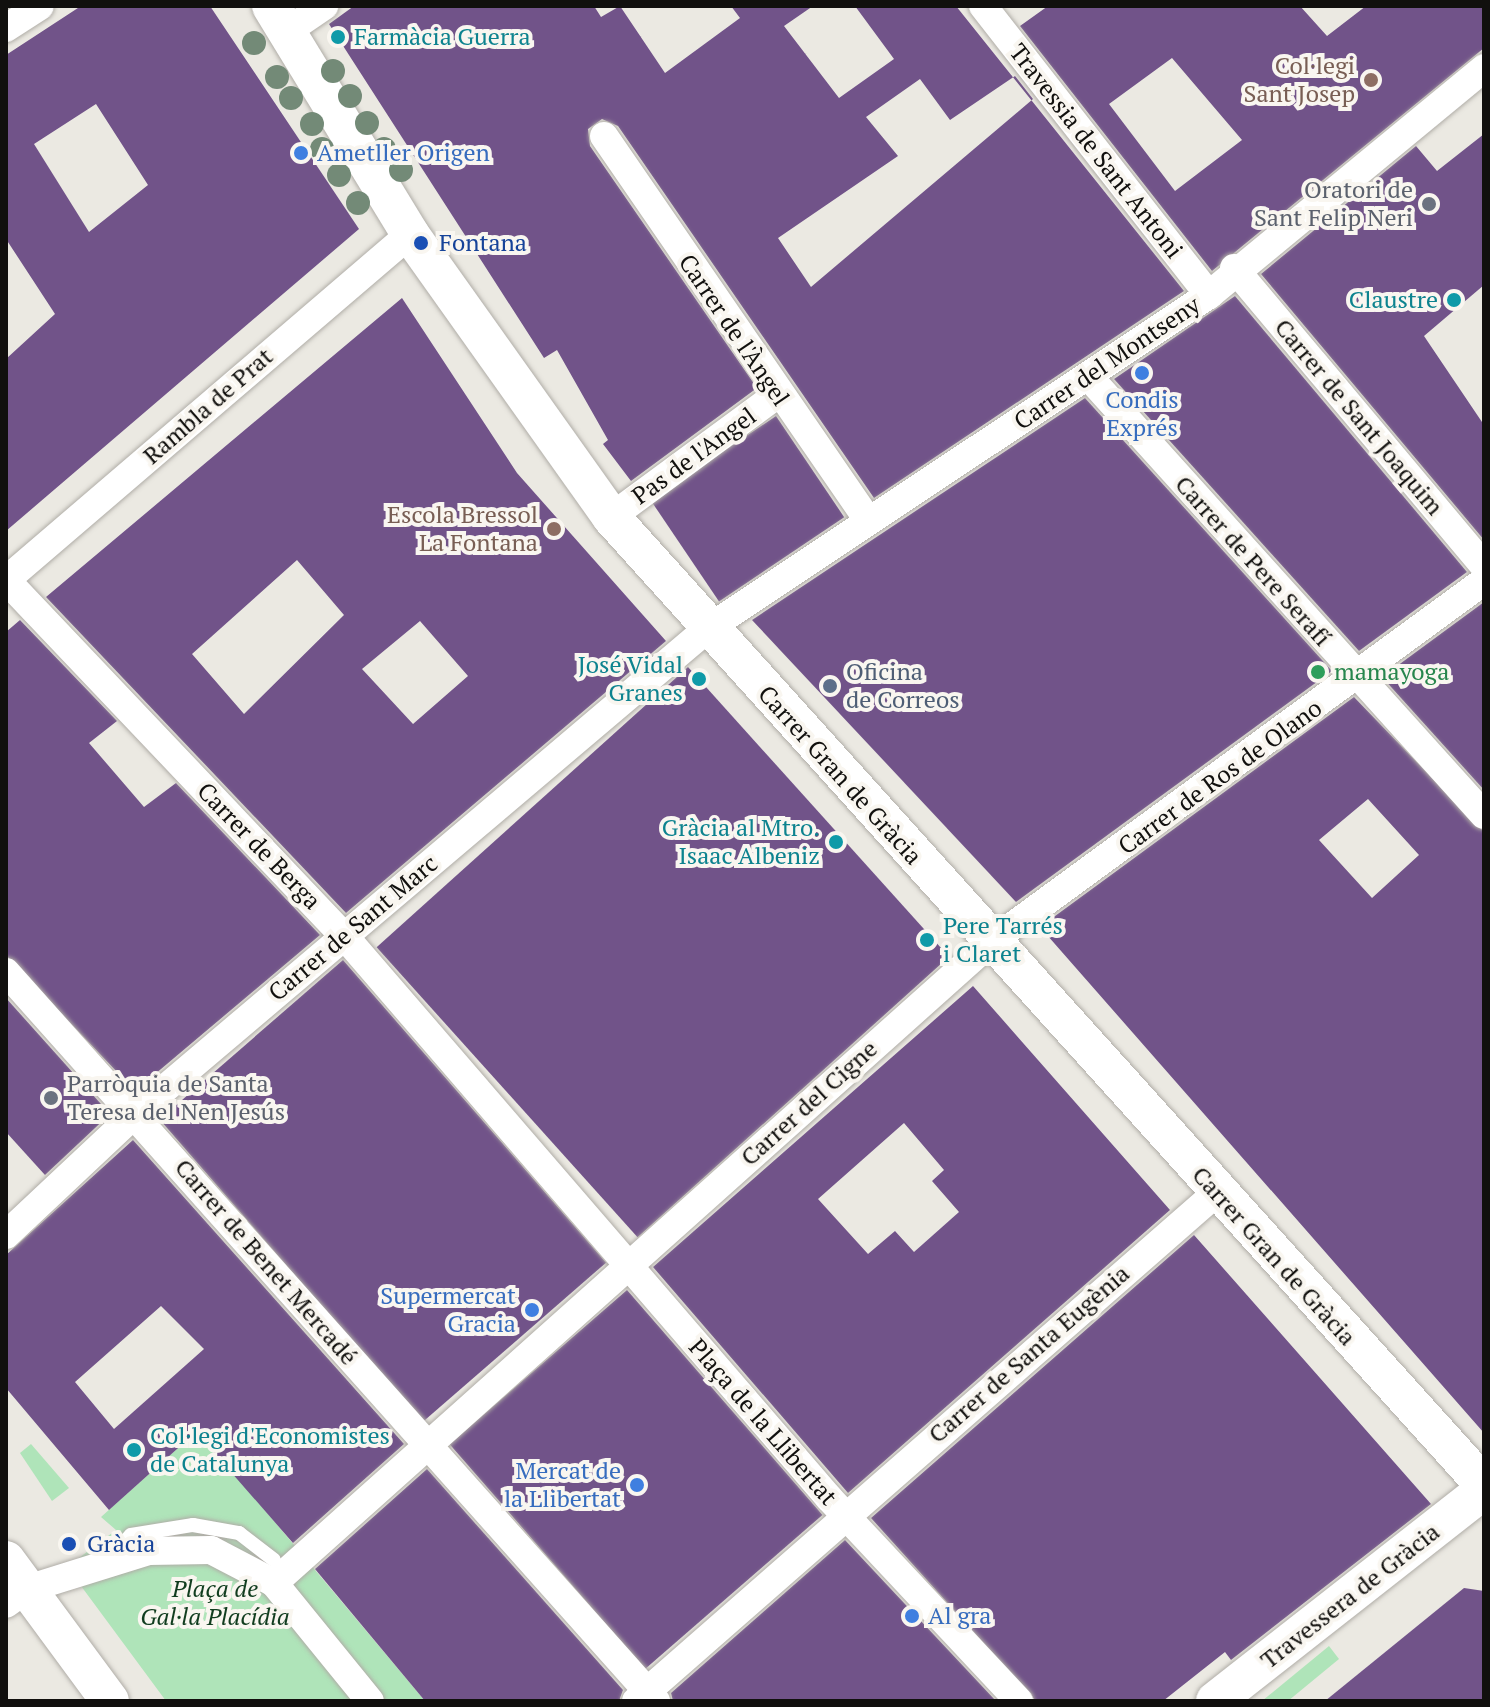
<!DOCTYPE html>
<html>
<head>
<meta charset="utf-8">
<style>
	body { margin:0 }
	#map { position:relative; width:1490px; height:1707px; overflow:hidden; background:#ebe9e2; font-family:"PT Serif",serif }
	div>[style] { position:absolute }
	[style*='--x'] { left:calc(var(--x)*1px); top:calc(var(--y)*1px); width:calc(var(--w)*1px); rotate:calc(var(--a)*1deg) }
	.green>* { inset:0; background:#afe4b9 }
	.building>* { inset:0; background:#715389; transform-origin:0 0 }
	.roads { filter:drop-shadow(0 0 2px #b0ada7) drop-shadow(0 0 2px #b0ada7) }
	.lane>* { height:14px; margin:-7px; padding:0 7px; transform-origin:7px; border-radius:7px; background:#fff }
	.street>* { height:28px; margin:-14px; padding:0 14px; transform-origin:14px; border-radius:14px; background:#fff }
	.secondary>* { height:38px; margin:-19px; padding:0 19px; transform-origin:19px; border-radius:19px; background:#fff }
	.trees>* { width:24px; height:24px; margin:-12px; border-radius:50%; background:#738a77 }
	.dots>* { width:22px; height:22px; translate:-50% -50%; box-sizing:border-box; border:4px solid #f9f6f0; border-radius:50% }
	span { translate:-50% -50%; white-space:nowrap; text-align:center; line-height:1.15; -webkit-text-stroke:8px #f9f6f0; paint-order:stroke }
	.culture-label { font-size:24px; color:#0d838f }
	.left { translate:0 -50%; text-align:left }
	.right { translate:-100% -50%; text-align:right }
	.education-label { font-size:24px; color:#785e54 }
	.street-label { font-size:24px; color:#11100e }
	.shop-label { font-size:24px; color:#366cbe }
	.worship-label { font-size:24px; color:#5b616d }
	.transit-label { font-size:24px; color:#164399 }
	.service-label { font-size:24px; color:#4e5e75 }
	.leisure-label { font-size:24px; color:#27864d }
	.park-label { font-size:24px; color:#113d1f; font-style:italic }
	.frame { position:absolute; inset:0; border:8px solid #11100e; pointer-events:none }
</style>
</head>
<body>
<div id="map">
	<div class="green">
		<i style="clip-path:polygon(196px 1432px,237px 1477px,425px 1701px,166px 1701px,67px 1567px,116px 1530px,101px 1517px)"></i>
		<i style="clip-path:polygon(31px 1444px,69px 1488px,52px 1501px,20px 1453px)"></i>
		<i style="clip-path:polygon(1329px 1646px,1339px 1659px,1288px 1701px,1262px 1701px)"></i>
	</div>
	<div class="building">
		<i style="clip-path:polygon(evenodd,81px 6px,210px 6px,359px 229px,6px 531px,6px 359px,55px 314px,6px 239px,6px 55px,81px 6px,96px 104px,148px 185px,89px 232px,34px 144px,96px 104px)"></i>
		<i style="clip-path:polygon(evenodd,354px 6px,594px 6px,601px 17px,620px 6px,665px 73px,740px 18px,731px 6px,813px 6px,784px 26px,839px 98px,894px 59px,855px 6px,956px 6px,1184px 291px,874px 498px,618px 126px,602px 119px,588px 129px,590px 146px,757px 388px,631px 481px,603px 444px,608px 440px,557px 350px,544px 358px,329px 24px,354px 6px,1015px 76px,1033px 99px,811px 287px,778px 238px,898px 156px,866px 117px,920px 79px,950px 120px,1015px 76px)"></i>
		<i style="clip-path:polygon(evenodd,1048px 6px,1300px 6px,1327px 36px,1366px 6px,1484px 6px,1484px 48px,1212px 271px,1020px 26px,1048px 6px,1172px 58px,1242px 140px,1175px 191px,1109px 104px,1172px 58px)"></i>
		<i style="clip-path:polygon(1484px 134px,1484px 285px,1424px 336px,1484px 425px,1484px 540px,1261px 274px,1416px 146px,1437px 171px)"></i>
		<i style="clip-path:polygon(1235px 296px,1467px 572px,1359px 651px,1114px 379px)"></i>
		<i style="clip-path:polygon(evenodd,402px 298px,517px 473px,666px 641px,346px 913px,46px 597px,402px 298px,297px 560px,344px 615px,244px 714px,192px 654px,297px 560px,402px 298px,420px 621px,468px 676px,413px 724px,362px 669px,420px 621px)"></i>
		<i style="clip-path:polygon(1085px 398px,1332px 671px,1016px 902px,752px 620px)"></i>
		<i style="left:776px;top:416px;width:122px;height:151px;rotate:56deg"></i>
		<i style="clip-path:polygon(1484px 602px,1484px 790px,1382px 677px)"></i>
		<i style="clip-path:polygon(20px 620px,117px 721px,89px 743px,144px 807px,176px 783px,320px 935px,135px 1091px,6px 955px,6px 632px)"></i>
		<i style="left:688px;top:667px;width:390px;height:419px;rotate:48deg"></i>
		<i style="clip-path:polygon(evenodd,1354px 697px,1484px 832px,1484px 1433px,1040px 927px,1354px 697px,1368px 799px,1419px 855px,1372px 898px,1319px 840px,1368px 799px)"></i>
		<i style="left:343px;top:960px;width:401px;height:243px;rotate:49deg"></i>
		<i style="clip-path:polygon(evenodd,973px 986px,1170px 1210px,848px 1493px,653px 1267px,973px 986px,904px 1123px,944px 1170px,932px 1181px,959px 1212px,914px 1252px,895px 1231px,868px 1254px,818px 1199px,904px 1123px)"></i>
		<i style="clip-path:polygon(6px 998px,110px 1114px,45px 1175px,6px 1132px)"></i>
		<i style="clip-path:polygon(evenodd,133px 1140px,404px 1444px,293px 1543px,196px 1432px,109px 1510px,6px 1388px,6px 1255px,133px 1140px,161px 1306px,204px 1349px,114px 1429px,75px 1382px,161px 1306px)"></i>
		<i style="clip-path:polygon(1194px 1235px,1431px 1504px,1231px 1660px,1225px 1652px,1163px 1701px,1036px 1701px,871px 1518px)"></i>
		<i style="left:627px;top:1290px;width:298px;height:235px;rotate:49deg"></i>
		<i style="clip-path:polygon(427px 1469px,623px 1690px,619px 1701px,425px 1701px,315px 1569px)"></i>
		<i style="clip-path:polygon(845px 1540px,996px 1701px,673px 1701px,671px 1693px)"></i>
		<i style="clip-path:polygon(1464px 1588px,1484px 1591px,1484px 1701px,1325px 1701px)"></i>
	</div>
	<div class="roads">
		<div class="lane">
			<i style="--x:109;--y:1560;--w:33;--a:-49"></i>
			<i style="--x:131;--y:1535;--w:63;--a:-9.2"></i>
			<i style="--x:193;--y:1525;--w:47;--a:9.9"></i>
			<i style="--x:239;--y:1533;--w:44;--a:37.6"></i>
		</div>
		<div class="street">
			<i style="--x:983;--y:6;--w:367;--a:52"></i>
			<i style="--x:6;--y:28;--w:40;--a:-32.9"></i>
			<i style="--x:283;--y:34;--w:50;--a:-34.3"></i>
			<i style="--x:604;--y:136;--w:467;--a:55.5"></i>
			<i style="--x:410;--y:234;--w:532;--a:139.42"></i>
			<i style="--x:6;--y:580;--w:494;--a:46.5"></i>
			<i style="--x:346;--y:938;--w:740;--a:49.22"></i>
			<i style="--x:829;--y:1498;--w:278;--a:46.9"></i>
			<i style="--x:1234;--y:268;--w:389;--a:50"></i>
			<i style="--x:1088;--y:376;--w:591;--a:47.95"></i>
			<i style="--x:611;--y:517;--w:207;--a:-36.4"></i>
			<i style="--x:6;--y:972;--w:977;--a:48.28"></i>
			<i style="--x:6;--y:1235;--w:177;--a:-43.2"></i>
			<i style="--x:135;--y:1114;--w:750;--a:-40.29"></i>
			<i style="--x:707;--y:629;--w:603;--a:-33.64"></i>
			<i style="--x:1209;--y:295;--w:357;--a:-39.5"></i>
			<i style="--x:274;--y:1583;--w:963;--a:-41.8"></i>
			<i style="--x:992;--y:941;--w:610;--a:-36.19"></i>
			<i style="--x:6;--y:1604;--w:26;--a:-36"></i>
			<i style="--x:27;--y:1589;--w:127;--a:-17.4"></i>
			<i style="--x:148;--y:1551;--w:63;--a:-0.9"></i>
			<i style="--x:211;--y:1550;--w:71;--a:27.6"></i>
			<i style="--x:274;--y:1583;--w:152;--a:50.9"></i>
			<i style="--x:636;--y:1701;--w:770;--a:-41.21"></i>
		</div>
		<div class="secondary">
			<i style="--x:271;--y:6;--w:267;--a:58.6"></i>
			<i style="--x:410;--y:234;--w:347;--a:54.6"></i>
			<i style="--x:611;--y:517;--w:1304;--a:47.95"></i>
			<i style="--x:6;--y:1560;--w:175;--a:53.6"></i>
			<i style="--x:1215;--y:1701;--w:342;--a:-38.1"></i>
		</div>
	</div>
	<div class="trees">
		<i style="left:254px;top:43px"></i>
		<i style="left:333px;top:71px"></i>
		<i style="left:277px;top:77px"></i>
		<i style="left:350px;top:96px"></i>
		<i style="left:291px;top:98px"></i>
		<i style="left:367px;top:123px"></i>
		<i style="left:312px;top:124px"></i>
		<i style="left:322px;top:149px"></i>
		<i style="left:384px;top:149px"></i>
		<i style="left:401px;top:170px"></i>
		<i style="left:339px;top:175px"></i>
		<i style="left:358px;top:203px"></i>
	</div>
	<div class="dots">
		<i style="left:338px;top:37px;background:#0f9aa8"></i>
		<i style="left:1371px;top:80px;background:#8d6e63"></i>
		<i style="left:301px;top:153px;background:#3f7fe0"></i>
		<i style="left:1429px;top:204px;background:#6b7280"></i>
		<i style="left:421px;top:243px;background:#1a4fb4"></i>
		<i style="left:1454px;top:300px;background:#0f9aa8"></i>
		<i style="left:1142px;top:373px;background:#3f7fe0"></i>
		<i style="left:554px;top:529px;background:#8d6e63"></i>
		<i style="left:1318px;top:672px;background:#2e9e5b"></i>
		<i style="left:699px;top:679px;background:#0f9aa8"></i>
		<i style="left:830px;top:686px;background:#5c6f8a"></i>
		<i style="left:836px;top:842px;background:#0f9aa8"></i>
		<i style="left:927px;top:940px;background:#0f9aa8"></i>
		<i style="left:51px;top:1098px;background:#6b7280"></i>
		<i style="left:532px;top:1310px;background:#3f7fe0"></i>
		<i style="left:134px;top:1450px;background:#0f9aa8"></i>
		<i style="left:637px;top:1485px;background:#3f7fe0"></i>
		<i style="left:69px;top:1544px;background:#1a4fb4"></i>
		<i style="left:912px;top:1616px;background:#3f7fe0"></i>
	</div>
	<div class="culture-label">
		<span class="left" style="left:354px;top:37px">Farmàcia Guerra</span>
		<span class="right" style="left:1438px;top:300px">Claustre</span>
		<span class="right" style="left:683px;top:679px">José Vidal<br>Granes</span>
		<span class="right" style="left:820px;top:842px">Gràcia al Mtro.<br>Isaac Albeniz</span>
		<span class="left" style="left:943px;top:940px">Pere Tarrés<br>i Claret</span>
		<span class="left" style="left:150px;top:1450px">Col·legi d'Economistes<br>de Catalunya</span>
	</div>
	<div class="education-label">
		<span class="right" style="left:1355px;top:80px">Col·legi<br>Sant Josep</span>
		<span class="right" style="left:538px;top:529px">Escola Bressol<br>La Fontana</span>
	</div>
	<div class="street-label">
		<span style="left:1096px;top:151px;rotate:52deg">Travessia de Sant Antoni</span>
		<span style="left:734px;top:330px;rotate:56deg">Carrer de l'Àngel</span>
		<span style="left:1107px;top:363px;rotate:-34deg">Carrer del Montseny</span>
		<span style="left:208px;top:406px;rotate:-41deg">Rambla de Prat</span>
		<span style="left:1359px;top:417px;rotate:50deg">Carrer de Sant Joaquim</span>
		<span style="left:694px;top:456px;rotate:-36deg">Pas de l'Angel</span>
		<span style="left:1253px;top:561px;rotate:48deg">Carrer de Pere Serafí</span>
		<span style="left:840px;top:775px;rotate:48deg">Carrer Gran de Gràcia</span>
		<span style="left:1220px;top:777px;rotate:-36deg">Carrer de Ros de Olano</span>
		<span style="left:259px;top:846px;rotate:46deg">Carrer de Berga</span>
		<span style="left:353px;top:928px;rotate:-40deg">Carrer de Sant Marc</span>
		<span style="left:809px;top:1103px;rotate:-42deg">Carrer del Cigne</span>
		<span style="left:1274px;top:1256px;rotate:48deg">Carrer Gran de Gràcia</span>
		<span style="left:266px;top:1262px;rotate:49deg">Carrer de Benet Mercadé</span>
		<span style="left:1029px;top:1354px;rotate:-41deg">Carrer de Santa Eugènia</span>
		<span style="left:763px;top:1422px;rotate:49deg">Plaça de la Llibertat</span>
		<span style="left:1350px;top:1596px;rotate:-38deg">Travessera de Gràcia</span>
	</div>
	<div class="shop-label">
		<span class="left" style="left:317px;top:153px">Ametller Origen</span>
		<span style="left:1142px;top:414px">Condis<br>Exprés</span>
		<span class="right" style="left:516px;top:1310px">Supermercat<br>Gracia</span>
		<span class="right" style="left:621px;top:1485px">Mercat de<br>la Llibertat</span>
		<span class="left" style="left:928px;top:1616px">Al gra</span>
	</div>
	<div class="worship-label">
		<span class="right" style="left:1413px;top:204px">Oratori de<br>Sant Felip Neri</span>
		<span class="left" style="left:67px;top:1098px">Parròquia de Santa<br>Teresa del Nen Jesús</span>
	</div>
	<div class="transit-label">
		<span class="left" style="left:439px;top:243px">Fontana</span>
		<span class="left" style="left:87px;top:1544px">Gràcia</span>
	</div>
	<div class="service-label">
		<span class="left" style="left:846px;top:686px">Oficina<br>de Correos</span>
	</div>
	<div class="leisure-label">
		<span class="left" style="left:1334px;top:672px">mamayoga</span>
	</div>
	<div class="park-label">
		<span style="left:215px;top:1603px">Plaça de<br>Gal·la Placídia</span>
	</div>
	<div class="frame"></div>
</div>
</body>
</html>
